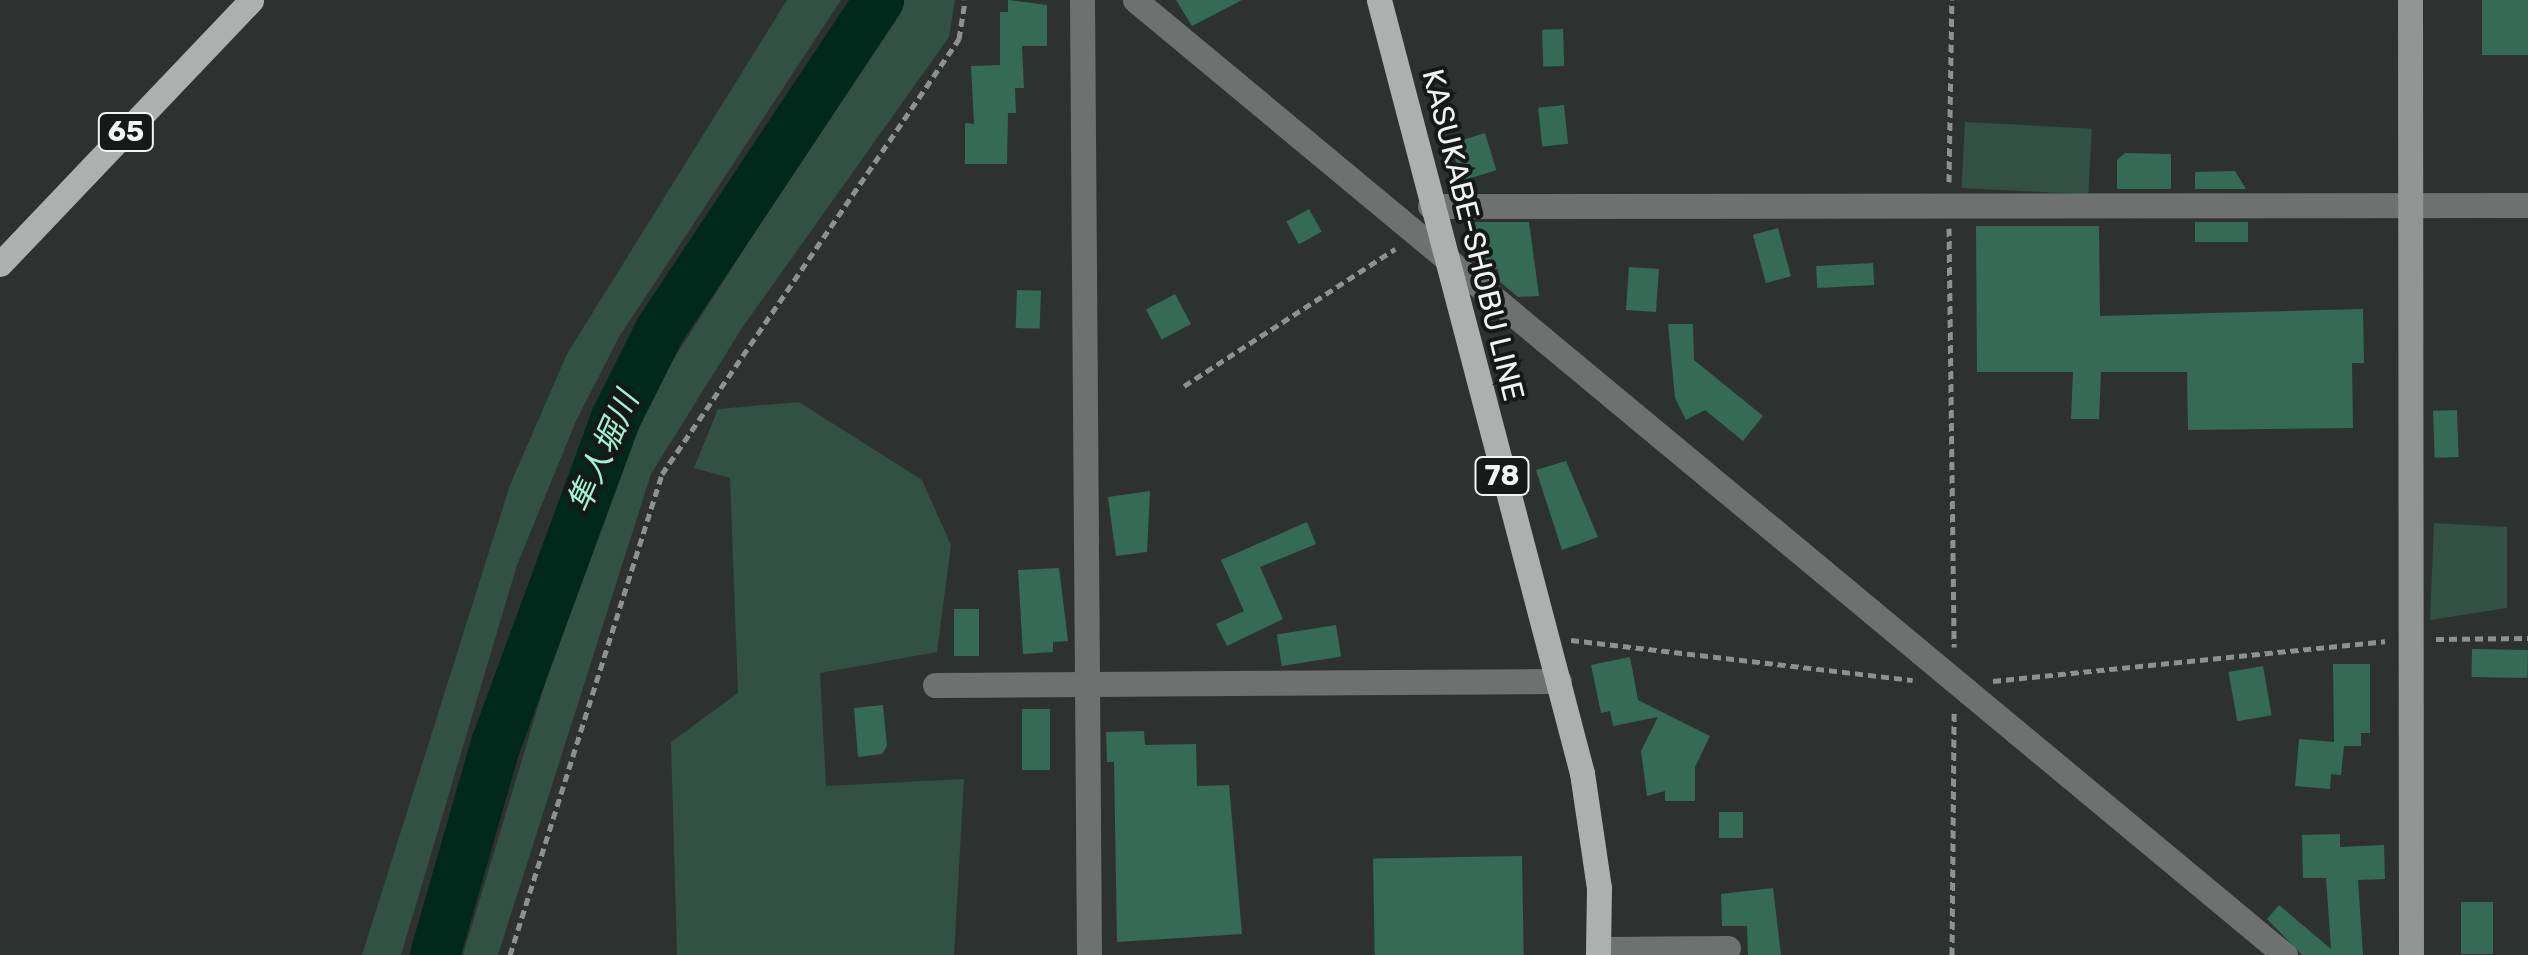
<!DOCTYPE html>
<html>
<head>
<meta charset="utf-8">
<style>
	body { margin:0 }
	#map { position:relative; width:2528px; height:955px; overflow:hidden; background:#2d3230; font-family:Rubik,"Noto Sans JP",sans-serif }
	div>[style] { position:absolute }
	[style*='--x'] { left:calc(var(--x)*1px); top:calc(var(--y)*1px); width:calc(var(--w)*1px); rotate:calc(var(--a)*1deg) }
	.green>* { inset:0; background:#325044; transform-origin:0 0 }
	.river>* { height:50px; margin:-25px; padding:0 25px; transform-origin:25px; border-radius:25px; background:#00281b }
	.building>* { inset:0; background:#346a56; transform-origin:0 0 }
	.path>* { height:5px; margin-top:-2.5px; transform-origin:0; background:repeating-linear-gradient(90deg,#8d9190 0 8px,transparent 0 13px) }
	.street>* { height:25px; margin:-12.5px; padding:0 12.5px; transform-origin:12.5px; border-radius:12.5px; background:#6f7170 }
	.secondary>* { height:25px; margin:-12.5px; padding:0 12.5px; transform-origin:12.5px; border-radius:12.5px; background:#919593 }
	.primary>* { height:25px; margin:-12.5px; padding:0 12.5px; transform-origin:12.5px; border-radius:12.5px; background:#acb1af }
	span { translate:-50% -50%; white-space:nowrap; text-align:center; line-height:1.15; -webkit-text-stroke:8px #171918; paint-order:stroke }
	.shield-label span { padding:2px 8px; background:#171918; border:2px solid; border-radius:8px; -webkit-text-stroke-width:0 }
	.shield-label { font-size:28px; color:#f1f4f3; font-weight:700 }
	.street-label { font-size:30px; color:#f1f4f3 }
	.water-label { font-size:32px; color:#9ff5d3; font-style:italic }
</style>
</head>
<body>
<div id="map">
	<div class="green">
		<i style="clip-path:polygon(787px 0,841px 0,619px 337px,576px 421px,517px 565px,401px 955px,362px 955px,510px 485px,567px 354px)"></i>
		<i style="clip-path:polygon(904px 0,955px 0,949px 37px,742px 328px,651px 474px,498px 955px,463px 955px,585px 551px,631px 440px,669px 366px)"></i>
		<i style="left:1965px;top:122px;width:127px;height:66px;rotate:3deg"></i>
		<i style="clip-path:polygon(799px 402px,922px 480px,951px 545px,937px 652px,820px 673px,826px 786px,964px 779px,954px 955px,677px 955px,671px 742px,738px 693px,730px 478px,694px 468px,718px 409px)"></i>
		<i style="clip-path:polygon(2434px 523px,2507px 527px,2507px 608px,2430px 620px)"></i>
	</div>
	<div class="river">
		<i style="--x:435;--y:955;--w:220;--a:-73.9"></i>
		<i style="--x:496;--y:744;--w:345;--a:-69.8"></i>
		<i style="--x:615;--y:420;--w:101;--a:-63.4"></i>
		<i style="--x:660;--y:330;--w:396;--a:-56.4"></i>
	</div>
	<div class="building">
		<i style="clip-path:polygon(1008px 0,1047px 5px,1047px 46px,1022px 46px,1024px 88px,1015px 88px,1016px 113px,1008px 113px,1007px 164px,965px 164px,965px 123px,974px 124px,971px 66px,1000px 65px,1000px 12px,1008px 12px)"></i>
		<i style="clip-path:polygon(1176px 0,1242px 0,1192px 26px)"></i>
		<i style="left:2482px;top:0;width:46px;height:55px"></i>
		<i style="left:1563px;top:29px;width:37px;height:21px;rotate:88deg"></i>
		<i style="left:1564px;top:105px;width:39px;height:26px;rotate:84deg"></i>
		<i style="left:1485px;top:133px;width:39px;height:36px;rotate:73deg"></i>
		<i style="clip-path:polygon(2125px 153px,2171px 154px,2171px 189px,2117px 189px,2117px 160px)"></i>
		<i style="clip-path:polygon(2235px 171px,2246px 189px,2195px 189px,2195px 172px)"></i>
		<i style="left:1309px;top:209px;width:26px;height:26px;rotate:61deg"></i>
		<i style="clip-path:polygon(1474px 222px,1529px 222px,1539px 296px,1518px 297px,1499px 281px,1498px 269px,1484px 269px)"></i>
		<i style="left:2195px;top:222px;width:53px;height:20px"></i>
		<i style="clip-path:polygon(1976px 226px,2099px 226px,2100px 316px,2363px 309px,2364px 363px,2352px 363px,2353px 428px,2188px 430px,2187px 372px,2101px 372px,2099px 419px,2071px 419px,2073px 372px,1977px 372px)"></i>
		<i style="left:1778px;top:228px;width:50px;height:26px;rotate:75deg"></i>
		<i style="left:1873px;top:263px;width:22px;height:57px;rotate:87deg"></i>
		<i style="left:1629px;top:267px;width:30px;height:43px;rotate:4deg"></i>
		<i style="left:1017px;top:290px;width:24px;height:38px;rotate:2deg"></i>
		<i style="left:1175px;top:294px;width:34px;height:33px;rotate:62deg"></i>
		<i style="clip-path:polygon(1668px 324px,1693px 324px,1694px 360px,1763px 416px,1743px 441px,1705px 410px,1686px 420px,1675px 398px)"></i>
		<i style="left:2457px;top:410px;width:47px;height:24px;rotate:88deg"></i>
		<i style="clip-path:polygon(1566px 461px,1598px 537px,1562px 550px,1536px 470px)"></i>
		<i style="clip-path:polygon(1150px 491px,1147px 552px,1116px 556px,1108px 497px)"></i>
		<i style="clip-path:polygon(1307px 522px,1316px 544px,1260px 567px,1283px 619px,1227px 646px,1216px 624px,1244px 611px,1221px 560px)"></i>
		<i style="clip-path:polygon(1059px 568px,1068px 641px,1053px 642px,1053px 652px,1023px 654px,1018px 570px)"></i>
		<i style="left:954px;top:609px;width:25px;height:47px"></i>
		<i style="left:1336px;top:625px;width:32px;height:60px;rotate:81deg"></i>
		<i style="left:2472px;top:649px;width:56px;height:28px;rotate:1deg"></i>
		<i style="clip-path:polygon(1630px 657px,1638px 700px,1710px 736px,1695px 767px,1695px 801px,1665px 801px,1665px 791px,1647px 796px,1641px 751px,1658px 717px,1613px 726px,1610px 711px,1601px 713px,1591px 665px)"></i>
		<i style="clip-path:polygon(2333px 664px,2370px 664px,2370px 733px,2361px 733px,2361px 746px,2344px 746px,2341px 775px,2331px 774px,2330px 789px,2295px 786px,2299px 739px,2334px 742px)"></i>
		<i style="left:2263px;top:666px;width:50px;height:35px;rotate:80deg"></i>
		<i style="clip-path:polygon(883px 705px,887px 746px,882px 754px,858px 757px,854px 708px)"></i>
		<i style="left:1022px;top:709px;width:28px;height:61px"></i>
		<i style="clip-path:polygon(1144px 731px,1145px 745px,1196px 744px,1197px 786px,1229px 785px,1242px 934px,1117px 942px,1114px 762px,1107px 762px,1106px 732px)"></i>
		<i style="left:1719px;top:812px;width:24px;height:26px"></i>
		<i style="clip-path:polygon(2340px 834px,2340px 847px,2384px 845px,2385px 879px,2358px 880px,2363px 955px,2302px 955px,2267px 919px,2279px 905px,2331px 949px,2326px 878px,2303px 878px,2302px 835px)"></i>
		<i style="left:1522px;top:856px;width:99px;height:149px;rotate:89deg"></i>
		<i style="clip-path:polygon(1773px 888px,1781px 955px,1748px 955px,1747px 926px,1722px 926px,1721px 894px)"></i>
		<i style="left:2461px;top:902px;width:32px;height:52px"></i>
	</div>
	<div class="path">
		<i style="--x:1949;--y:182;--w:182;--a:-89.1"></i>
		<i style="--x:1949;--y:228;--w:419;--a:89.3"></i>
		<i style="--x:1184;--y:386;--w:252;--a:-33"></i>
		<i style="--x:2436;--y:639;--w:92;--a:-0.6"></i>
		<i style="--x:1571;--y:640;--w:344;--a:6.7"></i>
		<i style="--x:1993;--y:681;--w:394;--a:-5.8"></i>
		<i style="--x:510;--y:955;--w:504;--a:-72.46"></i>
		<i style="--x:662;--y:474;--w:527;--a:-55.68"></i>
		<i style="--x:959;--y:39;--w:39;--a:-81"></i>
		<i style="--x:1952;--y:955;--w:242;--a:-89.5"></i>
	</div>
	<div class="street">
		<i style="--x:1082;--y:0;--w:955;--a:89.58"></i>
		<i style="--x:1135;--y:0;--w:1495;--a:39.71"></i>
		<i style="--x:1430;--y:206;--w:1098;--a:-0.05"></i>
		<i style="--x:935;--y:685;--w:624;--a:-0.37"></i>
		<i style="--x:1599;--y:949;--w:129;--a:-0.4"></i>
	</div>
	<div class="secondary">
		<i style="--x:2410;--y:0;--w:955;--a:89.94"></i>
	</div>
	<div class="primary">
		<i style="--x:1379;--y:0;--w:799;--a:75.29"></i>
		<i style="--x:1582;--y:773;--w:116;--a:81.6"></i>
		<i style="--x:1599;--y:888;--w:67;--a:90.9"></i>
		<i style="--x:0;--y:264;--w:364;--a:-46.4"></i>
	</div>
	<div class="shield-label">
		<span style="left:126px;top:132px">65</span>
		<span style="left:1502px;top:476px">78</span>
	</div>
	<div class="street-label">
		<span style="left:1473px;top:235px;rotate:76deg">KASUKABE-SHOBU LINE</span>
	</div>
	<div class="water-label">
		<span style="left:603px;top:452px;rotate:-66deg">隼人堀川</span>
	</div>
</div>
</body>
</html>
